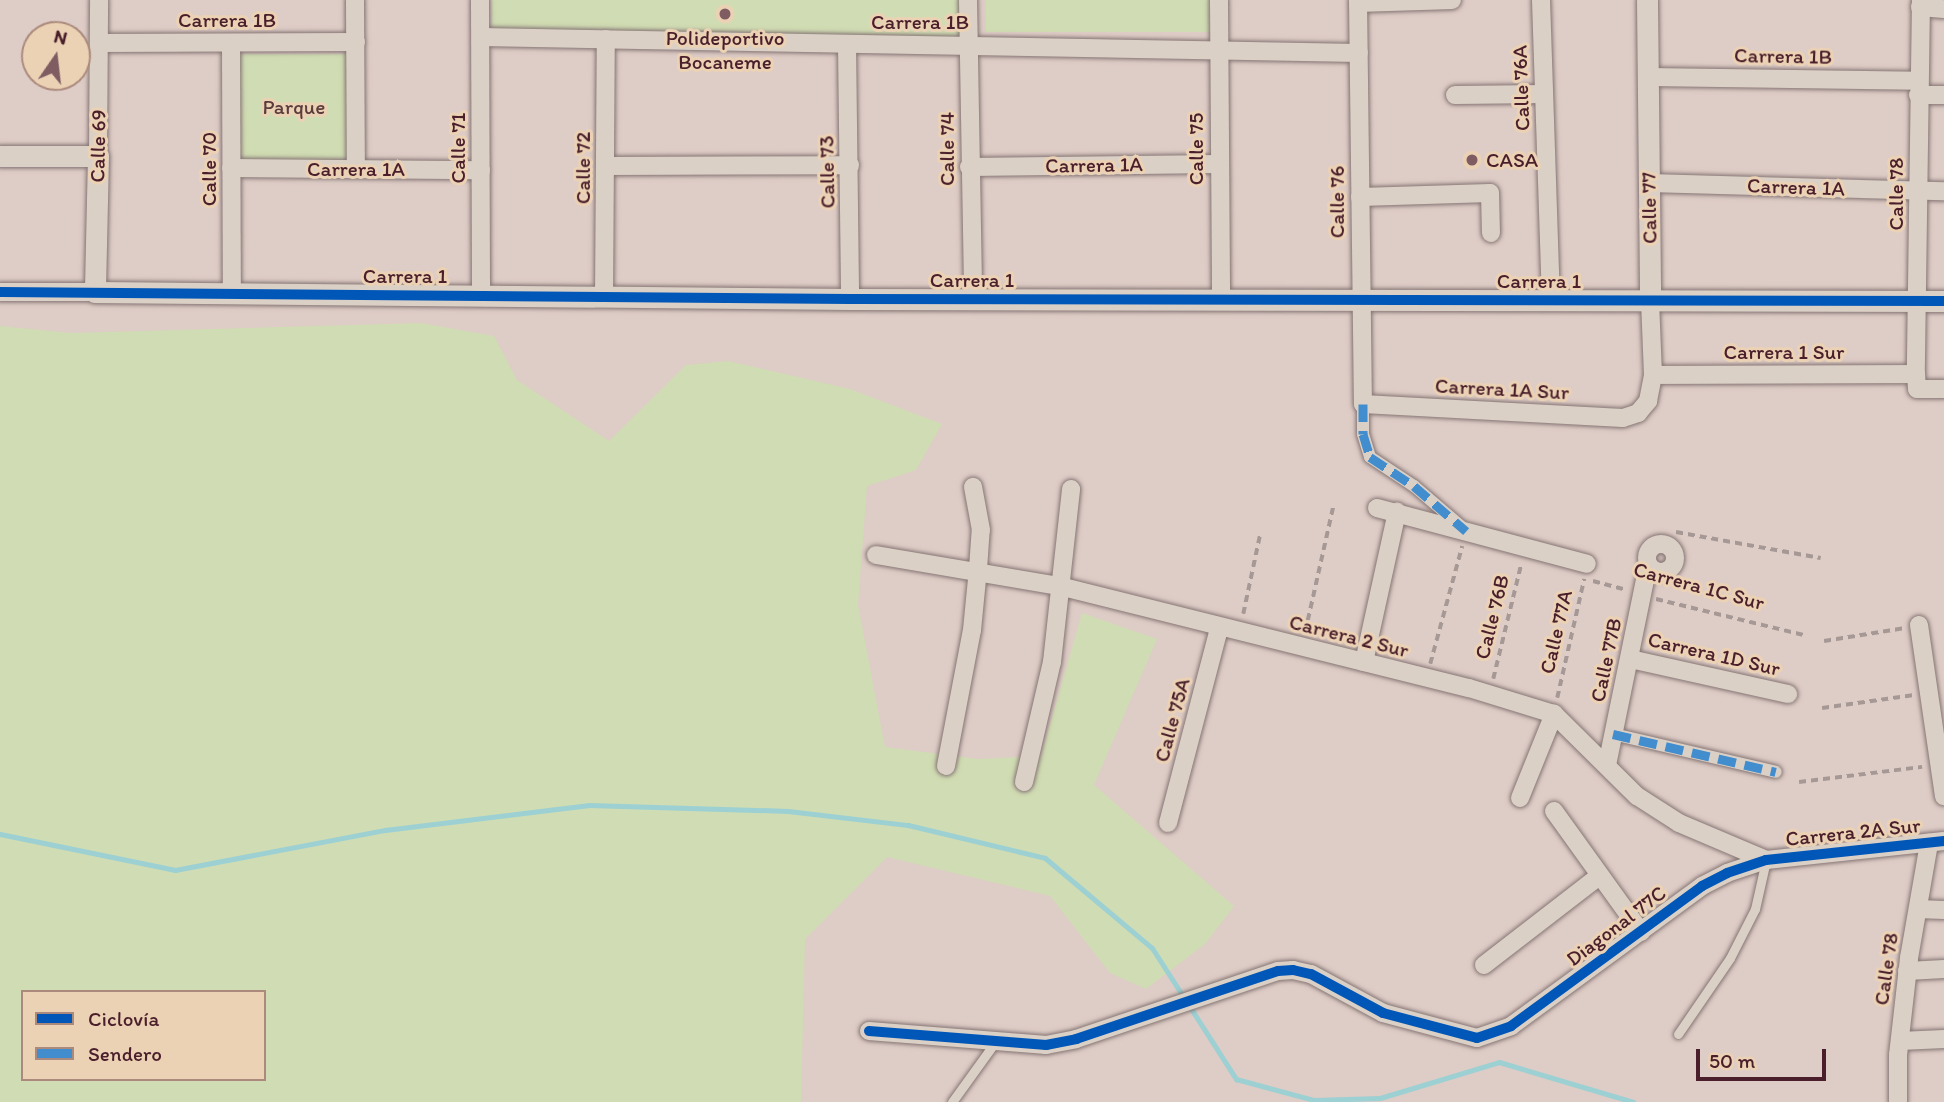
<!DOCTYPE html>
<html>
<head>
<meta charset="utf-8">
<style>
	body { margin:0 }
	#map { position:relative; width:1944px; height:1102px; overflow:hidden; background:#deccc6; font-family:Itim,sans-serif }
	div>[style] { position:absolute }
	[style*='--x'] { left:calc(var(--x)*1px); top:calc(var(--y)*1px); width:calc(var(--w)*1px); rotate:calc(var(--a)*1deg) }
	.green>* { inset:0; background:#d0dcb3; transform-origin:0 0 }
	.stream>* { height:5px; margin:-2.5px; padding:0 2.5px; transform-origin:2.5px; border-radius:2.5px; background:#9cd0d3 }
	.path>* { height:3.5px; margin-top:-1.75px; transform-origin:0; background:repeating-linear-gradient(90deg,#a69995 0 7px,transparent 0 12px) }
	.roads { filter:drop-shadow(0 0 2px #857574) drop-shadow(0 0 2px #857574) }
	.service>* { height:9px; margin:-4.5px; padding:0 4.5px; transform-origin:4.5px; border-radius:4.5px; background:#dbd0c6 }
	.pedestrian>* { height:12px; margin:-6px; padding:0 6px; transform-origin:6px; border-radius:6px; background:#dbd0c6 }
	.minor>* { height:18px; margin:-9px; padding:0 9px; transform-origin:9px; border-radius:9px; background:#dbd0c6 }
	.minor>.ring { margin:-9px; padding:0; box-sizing:content-box; background:none; border:18px solid #dbd0c6; border-radius:50% }
	.tertiary>* { height:21px; margin:-10.5px; padding:0 10.5px; transform-origin:10.5px; border-radius:10.5px; background:#dbd0c6 }
	.quiet>* { height:9px; margin-top:-4.5px; transform-origin:0; background:repeating-linear-gradient(90deg,#418dcd 0 18px,transparent 0 27px) }
	.cycleway>* { height:10px; margin:-5px; padding:0 5px; transform-origin:5px; border-radius:5px; background:#0057b8 }
	.dots>* { width:19px; height:19px; translate:-50% -50%; box-sizing:border-box; border:4px solid #ecd2b4; border-radius:50% }
	span { translate:-50% -50%; white-space:nowrap; text-align:center; line-height:1.15; -webkit-text-stroke:6px #ecd2b4; paint-order:stroke }
	.street-label { font-size:21px; color:#4a1f2b }
	.poi-label { font-size:21px; color:#4a1f2b }
	.left { translate:0 -50%; text-align:left }
	.park-label { font-size:21px; color:#5c3d3d }
	.legend { position:absolute; left:21px; top:990px; width:245px; height:91px; box-sizing:border-box; background:#ecd2b4; border:2px solid #ab8a7d; margin:0; padding:9px 12px; list-style:none; font-size:21px; color:#4a1f2b }
	.legend li { display:flex; align-items:center; gap:14px; height:35px }
	.legend b { width:35px; border:2px solid #ab8a7d }
	.north { position:absolute; left:21px; top:21px; width:70px; height:70px; box-sizing:border-box; background:#ecd2b4; border:2px solid #ab8a7d; border-radius:50%; rotate:14deg; font-size:19px; font-weight:700; line-height:28px; text-align:center; color:#4a1f2b }
	.north::after { content:''; display:block; margin:auto; width:24px; height:32px; background:#7e5c61; clip-path:polygon(50% 0,100% 100%,50% 72%,0 100%) }
	.scale { position:absolute; left:1696px; top:1049px; width:130px; height:32px; box-sizing:border-box; border:4px solid #4a1f2b; border-top:0; padding-left:9px; font-size:21px; line-height:24px; white-space:nowrap; color:#4a1f2b; -webkit-text-stroke:5px #ecd2b4; paint-order:stroke }
</style>
</head>
<body>
<div id="map">
	<div class="green">
		<i style="clip-path:polygon(491px 0,959px 0,960px 40px,492px 29px)"></i>
		<i style="left:986px;top:0;width:224px;height:32px"></i>
		<i style="left:236px;top:54px;width:116px;height:107px"></i>
		<i style="clip-path:polygon(evenodd,421px 323px,494px 336px,517px 380px,609px 441px,686px 365px,728px 361px,850px 389px,942px 424px,916px 470px,867px 486px,858px 605px,885px 747px,978px 759px,1041px 756px,1082px 613px,1157px 639px,1094px 785px,1234px 906px,1205px 944px,1146px 989px,1110px 973px,1050px 896px,887px 857px,805px 939px,801px 1102px,0 1102px,0 326px,71px 333px,421px 323px,23px 992px,264px 992px,264px 1079px,23px 1079px,23px 992px)"></i>
	</div>
	<div class="stream">
		<i style="--x:0;--y:834;--w:179;--a:11.6"></i>
		<i style="--x:175;--y:870;--w:214;--a:-10.8"></i>
		<i style="--x:385;--y:830;--w:206;--a:-7"></i>
		<i style="--x:589;--y:805;--w:199;--a:1.7"></i>
		<i style="--x:788;--y:811;--w:121;--a:6.7"></i>
		<i style="--x:908;--y:825;--w:141;--a:13.5"></i>
		<i style="--x:1045;--y:858;--w:140;--a:40.1"></i>
		<i style="--x:1152;--y:948;--w:156;--a:57.3"></i>
		<i style="--x:1236;--y:1079;--w:81;--a:15.1"></i>
		<i style="--x:1314;--y:1100;--w:66;--a:-1.7"></i>
		<i style="--x:1380;--y:1098;--w:124;--a:-16.8"></i>
		<i style="--x:1499;--y:1062;--w:140;--a:16.6"></i>
	</div>
	<div class="path">
		<i style="--x:1676;--y:532;--w:147;--a:10.2"></i>
		<i style="--x:1593;--y:581;--w:34;--a:15"></i>
		<i style="--x:1656;--y:599;--w:152;--a:13.7"></i>
		<i style="--x:1243;--y:614;--w:82;--a:-78"></i>
		<i style="--x:1305;--y:632;--w:128;--a:-77.4"></i>
		<i style="--x:1824;--y:641;--w:82;--a:-9.1"></i>
		<i style="--x:1430;--y:664;--w:122;--a:-74.8"></i>
		<i style="--x:1493;--y:679;--w:118;--a:-76.3"></i>
		<i style="--x:1557;--y:698;--w:122;--a:-77.2"></i>
		<i style="--x:1822;--y:708;--w:93;--a:-8"></i>
		<i style="--x:1799;--y:782;--w:124;--a:-7"></i>
	</div>
	<div class="roads">
		<div class="service">
			<i style="--x:1678;--y:1034;--w:92;--a:-55.6"></i>
			<i style="--x:1730;--y:958;--w:55;--a:-63"></i>
			<i style="--x:1755;--y:909;--w:50;--a:-77.3"></i>
			<i style="--x:952;--y:1102;--w:75;--a:-54.2"></i>
		</div>
		<div class="pedestrian">
			<i style="--x:1363;--y:404;--w:30;--a:90"></i>
			<i style="--x:1363;--y:434;--w:24;--a:73"></i>
			<i style="--x:1370;--y:457;--w:53;--a:33.4"></i>
			<i style="--x:1414;--y:486;--w:65;--a:40.6"></i>
			<i style="--x:1613;--y:734;--w:167;--a:13.1"></i>
		</div>
		<div class="minor">
			<i style="--x:355;--y:0;--w:169;--a:89.7"></i>
			<i style="--x:480;--y:0;--w:295;--a:89.8"></i>
			<i style="--x:968;--y:0;--w:299;--a:89"></i>
			<i style="--x:1219;--y:0;--w:298;--a:89.6"></i>
			<i style="--x:1358;--y:0;--w:404;--a:89.3"></i>
			<i style="--x:1363;--y:404;--w:260;--a:3.1"></i>
			<i style="--x:1623;--y:418;--w:16;--a:-18"></i>
			<i style="--x:1638;--y:413;--w:16;--a:-50"></i>
			<i style="--x:1648;--y:401;--w:26;--a:-79"></i>
			<i style="--x:1653;--y:375;--w:75;--a:-92.3"></i>
			<i style="--x:1541;--y:0;--w:301;--a:88.1"></i>
			<i style="--x:1921;--y:0;--w:374;--a:90.8"></i>
			<i style="--x:1916;--y:374;--w:15;--a:86"></i>
			<i style="--x:1917;--y:389;--w:27;--a:0"></i>
			<i style="--x:1358;--y:3;--w:94;--a:-1.8"></i>
			<i style="--x:1920;--y:7;--w:24;--a:5"></i>
			<i style="--x:481;--y:37;--w:878;--a:1.04"></i>
			<i style="--x:99;--y:43;--w:257;--a:-0.2"></i>
			<i style="--x:231;--y:43;--w:252;--a:89.8"></i>
			<i style="--x:847;--y:44;--w:255;--a:89.3"></i>
			<i style="--x:1648;--y:77;--w:270;--a:0.8"></i>
			<i style="--x:1455;--y:95;--w:89;--a:-0.6"></i>
			<i style="--x:1918;--y:95;--w:26;--a:0"></i>
			<i style="--x:98;--y:156;--w:156;--a:-89.6"></i>
			<i style="--x:606;--y:166;--w:244;--a:-0.2"></i>
			<i style="--x:969;--y:167;--w:249;--a:-0.7"></i>
			<i style="--x:231;--y:168;--w:250;--a:0.5"></i>
			<i style="--x:1649;--y:183;--w:295;--a:1.6"></i>
			<i style="--x:1360;--y:197;--w:130;--a:-1.8"></i>
			<i style="--x:1490;--y:193;--w:40;--a:88.6"></i>
			<i style="--x:0;--y:292;--w:95;--a:0"></i>
			<i style="--x:604;--y:298;--w:259;--a:-89.6"></i>
			<i style="--x:1653;--y:375;--w:263;--a:-0.2"></i>
			<i style="--x:1377;--y:508;--w:217;--a:14.9"></i>
			<i class="ring" style="left:1647px;top:544px;width:10px;height:10px"></i>
			<i style="--x:876;--y:555;--w:186;--a:9.6"></i>
			<i style="--x:1059;--y:586;--w:422;--a:14"></i>
			<i style="--x:1469;--y:688;--w:89;--a:17"></i>
			<i style="--x:1554;--y:714;--w:117;--a:44.7"></i>
			<i style="--x:1637;--y:796;--w:50;--a:32.7"></i>
			<i style="--x:1679;--y:823;--w:95;--a:23"></i>
			<i style="--x:1919;--y:625;--w:173;--a:81.7"></i>
			<i style="--x:1630;--y:659;--w:162;--a:12.5"></i>
			<i style="--x:1364;--y:662;--w:154;--a:-77.6"></i>
			<i style="--x:1607;--y:765;--w:204;--a:-78.4"></i>
			<i style="--x:946;--y:766;--w:138;--a:-79.2"></i>
			<i style="--x:972;--y:630;--w:61;--a:-84.4"></i>
			<i style="--x:978;--y:569;--w:39;--a:-86"></i>
			<i style="--x:981;--y:530;--w:44;--a:-100.5"></i>
			<i style="--x:1024;--y:782;--w:123;--a:-76.9"></i>
			<i style="--x:1052;--y:662;--w:174;--a:-83.7"></i>
			<i style="--x:1520;--y:798;--w:91;--a:-68"></i>
			<i style="--x:1554;--y:811;--w:149;--a:54.3"></i>
			<i style="--x:1168;--y:823;--w:201;--a:-75.3"></i>
			<i style="--x:1918;--y:909;--w:26;--a:2"></i>
			<i style="--x:1484;--y:965;--w:145;--a:-37.7"></i>
			<i style="--x:1907;--y:971;--w:37;--a:-3"></i>
			<i style="--x:869;--y:1031;--w:178;--a:4.5"></i>
			<i style="--x:1046;--y:1045;--w:31;--a:-11"></i>
			<i style="--x:1076;--y:1039;--w:213;--a:-18.6"></i>
			<i style="--x:1278;--y:971;--w:15;--a:-4"></i>
			<i style="--x:1293;--y:970;--w:18;--a:13"></i>
			<i style="--x:1311;--y:974;--w:82;--a:28.4"></i>
			<i style="--x:1383;--y:1013;--w:97;--a:14.9"></i>
			<i style="--x:1477;--y:1038;--w:36;--a:-19"></i>
			<i style="--x:1511;--y:1026;--w:237;--a:-36.2"></i>
			<i style="--x:1702;--y:886;--w:28;--a:-27"></i>
			<i style="--x:1727;--y:873;--w:41;--a:-18.4"></i>
			<i style="--x:1766;--y:860;--w:179;--a:-6.1"></i>
			<i style="--x:1900;--y:1041;--w:44;--a:-2.6"></i>
			<i style="--x:1898;--y:1102;--w:47;--a:-90"></i>
			<i style="--x:1898;--y:1055;--w:98;--a:-83.5"></i>
			<i style="--x:1909;--y:958;--w:117;--a:-80.1"></i>
		</div>
		<div class="tertiary">
			<i style="--x:1647;--y:0;--w:300;--a:89.4"></i>
			<i style="--x:0;--y:156;--w:98;--a:0"></i>
			<i style="--x:98;--y:156;--w:136;--a:91.3"></i>
			<i style="--x:95;--y:292;--w:755;--a:0.53"></i>
			<i style="--x:850;--y:299;--w:1094;--a:0.1"></i>
		</div>
	</div>
	<div class="quiet">
		<i style="--x:1363;--y:404;--w:30;--a:90"></i>
		<i style="--x:1363;--y:434;--w:24;--a:73"></i>
		<i style="--x:1370;--y:457;--w:53;--a:33.4"></i>
		<i style="--x:1414;--y:486;--w:69;--a:40.9"></i>
		<i style="--x:1613;--y:734;--w:167;--a:13.1"></i>
	</div>
	<div class="cycleway">
		<i style="--x:0;--y:292;--w:850;--a:0.47"></i>
		<i style="--x:850;--y:299;--w:1094;--a:0.1"></i>
		<i style="--x:869;--y:1031;--w:178;--a:4.5"></i>
		<i style="--x:1046;--y:1045;--w:31;--a:-11"></i>
		<i style="--x:1076;--y:1039;--w:213;--a:-18.6"></i>
		<i style="--x:1278;--y:971;--w:15;--a:-4"></i>
		<i style="--x:1293;--y:970;--w:18;--a:13"></i>
		<i style="--x:1311;--y:974;--w:82;--a:28.4"></i>
		<i style="--x:1383;--y:1013;--w:97;--a:14.9"></i>
		<i style="--x:1477;--y:1038;--w:36;--a:-19"></i>
		<i style="--x:1511;--y:1026;--w:237;--a:-36.2"></i>
		<i style="--x:1702;--y:886;--w:28;--a:-27"></i>
		<i style="--x:1727;--y:873;--w:41;--a:-18.4"></i>
		<i style="--x:1766;--y:860;--w:179;--a:-6.1"></i>
	</div>
	<div class="dots">
		<i style="left:725px;top:14px;background:#7e5c61"></i>
		<i style="left:1472px;top:160px;background:#7e5c61"></i>
	</div>
	<div class="street-label">
		<span style="left:227px;top:20px">Carrera 1B</span>
		<span style="left:920px;top:22px">Carrera 1B</span>
		<span style="left:1783px;top:56px;rotate:1deg">Carrera 1B</span>
		<span style="left:1521px;top:88px;rotate:-92deg">Calle 76A</span>
		<span style="left:98px;top:146px;rotate:-89deg">Calle 69</span>
		<span style="left:458px;top:148px;rotate:-90deg">Calle 71</span>
		<span style="left:947px;top:149px;rotate:-90deg">Calle 74</span>
		<span style="left:1196px;top:149px;rotate:-90deg">Calle 75</span>
		<span style="left:1094px;top:165px;rotate:-1deg">Carrera 1A</span>
		<span style="left:583px;top:168px;rotate:-90deg">Calle 72</span>
		<span style="left:209px;top:169px;rotate:-90deg">Calle 70</span>
		<span style="left:356px;top:169px">Carrera 1A</span>
		<span style="left:827px;top:172px;rotate:-91deg">Calle 73</span>
		<span style="left:1796px;top:187px;rotate:2deg">Carrera 1A</span>
		<span style="left:1896px;top:194px;rotate:-90deg">Calle 78</span>
		<span style="left:1337px;top:202px;rotate:-90deg">Calle 76</span>
		<span style="left:1649px;top:208px;rotate:-91deg">Calle 77</span>
		<span style="left:405px;top:276px">Carrera 1</span>
		<span style="left:972px;top:280px">Carrera 1</span>
		<span style="left:1539px;top:281px">Carrera 1</span>
		<span style="left:1784px;top:352px">Carrera 1 Sur</span>
		<span style="left:1502px;top:389px;rotate:3deg">Carrera 1A Sur</span>
		<span style="left:1699px;top:586px;rotate:15deg">Carrera 1C Sur</span>
		<span style="left:1492px;top:617px;rotate:-76deg">Calle 76B</span>
		<span style="left:1556px;top:632px;rotate:-77deg">Calle 77A</span>
		<span style="left:1349px;top:636px;rotate:14deg">Carrera 2 Sur</span>
		<span style="left:1714px;top:654px;rotate:13deg">Carrera 1D Sur</span>
		<span style="left:1606px;top:660px;rotate:-78deg">Calle 77B</span>
		<span style="left:1172px;top:720px;rotate:-75deg">Calle 75A</span>
		<span style="left:1853px;top:832px;rotate:-6deg">Carrera 2A Sur</span>
		<span style="left:1616px;top:926px;rotate:-37deg">Diagonal 77C</span>
		<span style="left:1886px;top:969px;rotate:-82deg">Calle 78</span>
	</div>
	<div class="poi-label">
		<span style="left:725px;top:50px">Polideportivo<br>Bocaneme</span>
		<span class="left" style="left:1486px;top:160px">CASA</span>
	</div>
	<div class="park-label">
		<span style="left:294px;top:107px">Parque</span>
	</div>
	<ul class="legend">
	<li><b style="height:9px;background:#0057b8"></b>Ciclovía</li>
	<li><b style="height:9px;background:#418dcd"></b>Sendero</li>
	</ul>
	<div class="north">N</div>
	<div class="scale">50 m</div>
</div>
</body>
</html>
